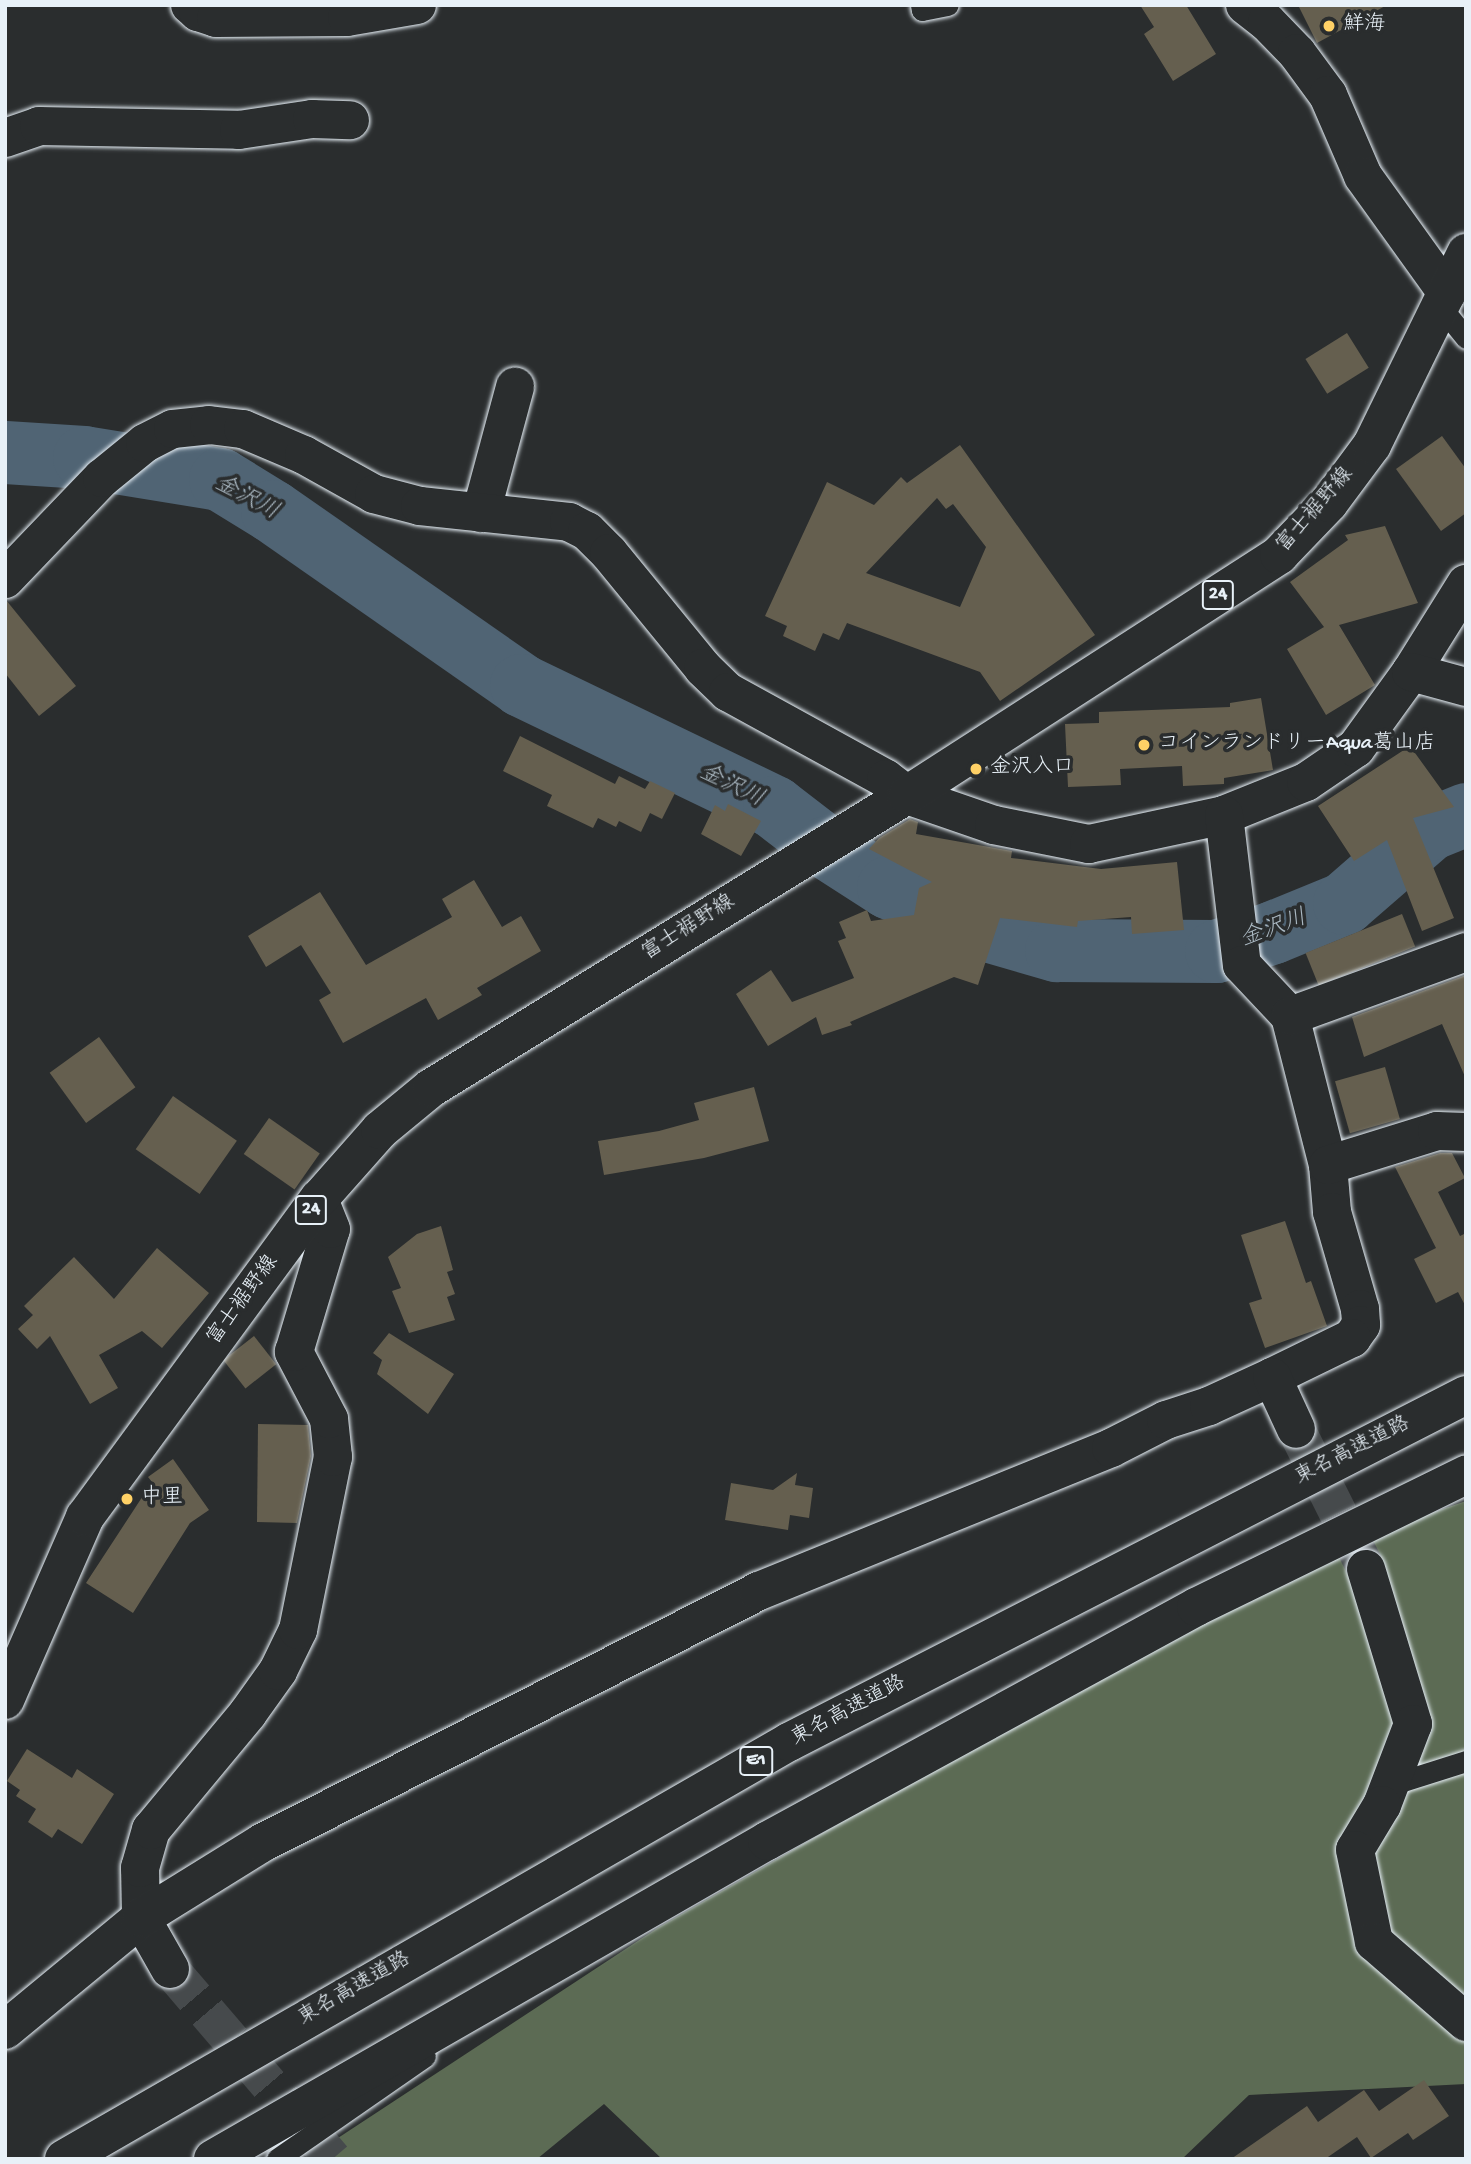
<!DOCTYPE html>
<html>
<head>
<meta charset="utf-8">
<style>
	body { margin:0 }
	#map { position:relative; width:1471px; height:2164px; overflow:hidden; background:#2a2d2e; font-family:"Gochi Hand","Klee One",sans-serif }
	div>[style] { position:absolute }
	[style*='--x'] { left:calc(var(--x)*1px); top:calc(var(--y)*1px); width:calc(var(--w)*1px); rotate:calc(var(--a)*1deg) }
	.green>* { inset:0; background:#5c6b54 }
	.river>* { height:63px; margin:-31.5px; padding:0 31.5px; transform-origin:31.5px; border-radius:31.5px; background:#506474 }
	.building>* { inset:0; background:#655f4f; transform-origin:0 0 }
	.minor-tunnel>* { height:38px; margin-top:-19px; transform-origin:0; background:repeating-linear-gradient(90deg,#464a4c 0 38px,transparent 0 57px) }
	.roads { filter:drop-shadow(0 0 2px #e8f1f8) drop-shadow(0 0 2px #e8f1f8) }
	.service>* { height:21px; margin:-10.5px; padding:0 10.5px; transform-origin:10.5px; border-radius:10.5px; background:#2a2d2e }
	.minor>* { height:38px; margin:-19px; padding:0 19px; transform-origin:19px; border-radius:19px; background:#2a2d2e }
	.primary>* { height:38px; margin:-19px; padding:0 19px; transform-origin:19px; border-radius:19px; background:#2a2d2e }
	.motorway>* { height:38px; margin:-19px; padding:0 19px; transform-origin:19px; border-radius:19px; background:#2a2d2e }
	.dots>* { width:19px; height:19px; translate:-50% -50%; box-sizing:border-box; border:4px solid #2a2d2e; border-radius:50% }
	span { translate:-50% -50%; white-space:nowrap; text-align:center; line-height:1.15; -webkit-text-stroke:7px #2a2d2e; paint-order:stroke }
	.shield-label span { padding:2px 5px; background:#2a2d2e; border:2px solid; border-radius:5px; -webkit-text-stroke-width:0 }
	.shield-label { font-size:19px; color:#e8f1f8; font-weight:700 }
	.poi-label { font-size:21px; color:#e8f1f8 }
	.left { translate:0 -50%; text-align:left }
	.street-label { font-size:21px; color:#e8f1f8 }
	.water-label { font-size:23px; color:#abb9c3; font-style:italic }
	.frame { position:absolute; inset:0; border:7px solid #e8f1f8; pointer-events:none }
</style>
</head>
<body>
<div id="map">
	<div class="green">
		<i style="clip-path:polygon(1466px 1501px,1466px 2084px,1249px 2095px,1182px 2159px,662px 2159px,604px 2104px,537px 2159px,306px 2159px,659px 1927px,1021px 1719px,1384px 1529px)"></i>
	</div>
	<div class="river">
		<i style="--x:5;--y:452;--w:79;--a:3.6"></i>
		<i style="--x:84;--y:457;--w:138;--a:9.2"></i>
		<i style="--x:220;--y:479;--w:61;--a:31.6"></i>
		<i style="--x:272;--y:511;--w:304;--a:34.9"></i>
		<i style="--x:521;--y:685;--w:281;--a:25.7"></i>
		<i style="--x:774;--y:807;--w:66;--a:37.6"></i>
		<i style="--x:826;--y:847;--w:74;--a:32.8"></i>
		<i style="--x:888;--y:887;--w:111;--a:23.3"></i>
		<i style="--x:990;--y:931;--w:69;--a:16.1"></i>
		<i style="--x:1056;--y:950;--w:160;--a:0.4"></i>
		<i style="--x:1216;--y:951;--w:60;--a:-18.4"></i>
		<i style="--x:1273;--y:932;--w:77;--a:-22.2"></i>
		<i style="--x:1344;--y:903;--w:113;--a:-41"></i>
		<i style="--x:1429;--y:829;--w:40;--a:-22"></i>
	</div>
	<div class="building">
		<i style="clip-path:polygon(1140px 5px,1186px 5px,1216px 54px,1173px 81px,1144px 34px,1154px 27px)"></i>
		<i style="clip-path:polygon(1298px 5px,1387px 5px,1317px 43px)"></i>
		<i style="left:1347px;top:333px;width:41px;height:49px;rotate:58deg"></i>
		<i style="clip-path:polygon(1442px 436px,1466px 469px,1466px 513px,1441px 531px,1396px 469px)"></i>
		<i style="clip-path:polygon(evenodd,960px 445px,1095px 635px,1000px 701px,980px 672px,847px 623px,839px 640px,823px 633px,815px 651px,783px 636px,787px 626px,765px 616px,827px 482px,874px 505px,901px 477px,907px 483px,960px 445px,937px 498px,946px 509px,953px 504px,986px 547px,960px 607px,866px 573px,937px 498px)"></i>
		<i style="clip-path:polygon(1385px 526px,1418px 603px,1339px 625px,1375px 685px,1326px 715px,1287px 649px,1324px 627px,1290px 582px,1348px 540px,1345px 535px)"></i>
		<i style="clip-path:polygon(6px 600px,76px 686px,39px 716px,5px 673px)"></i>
		<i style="clip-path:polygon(1261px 698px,1273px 770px,1224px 778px,1224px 784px,1183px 786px,1182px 766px,1120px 769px,1121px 785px,1068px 787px,1065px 724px,1099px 723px,1099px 712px,1230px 707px,1230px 703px)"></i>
		<i style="clip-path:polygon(520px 736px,615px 784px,619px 776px,645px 789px,650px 781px,675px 793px,662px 819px,650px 813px,641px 832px,619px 821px,616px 827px,598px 818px,593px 828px,547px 806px,552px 795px,503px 771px)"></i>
		<i style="clip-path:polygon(1410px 746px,1454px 807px,1413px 818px,1454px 918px,1422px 931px,1387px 840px,1354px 861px,1318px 806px)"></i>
		<i style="clip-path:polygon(728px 804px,761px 821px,741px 856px,701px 834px,715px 805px,725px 811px)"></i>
		<i style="clip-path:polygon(910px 819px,918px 822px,916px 834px,1012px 851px,1011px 858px,1101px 869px,1177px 862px,1184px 930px,1132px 934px,1131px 917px,1078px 921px,1077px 927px,1000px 918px,978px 985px,954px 977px,850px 1022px,852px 1025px,822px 1035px,816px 1017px,768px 1046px,736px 994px,771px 970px,792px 1002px,854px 978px,838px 941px,846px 938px,839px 922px,867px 910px,871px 921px,914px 915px,919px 888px,932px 882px,869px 849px,879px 838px)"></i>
		<i style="clip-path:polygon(474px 880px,502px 927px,521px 916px,541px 951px,477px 988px,482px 995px,438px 1020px,426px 998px,343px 1043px,319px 1000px,331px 993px,301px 945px,266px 967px,248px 936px,320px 892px,366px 965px,452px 917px,442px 899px)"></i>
		<i style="left:1402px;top:914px;width:35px;height:104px;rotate:68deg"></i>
		<i style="clip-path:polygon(1466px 975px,1466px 1079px,1442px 1024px,1364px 1057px,1352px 1017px)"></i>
		<i style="left:99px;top:1037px;width:62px;height:61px;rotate:54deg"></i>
		<i style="left:1385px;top:1067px;width:54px;height:52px;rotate:74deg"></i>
		<i style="clip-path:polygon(754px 1087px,769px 1141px,704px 1158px,604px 1175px,598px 1141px,659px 1131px,699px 1120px,694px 1103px)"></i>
		<i style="left:173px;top:1096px;width:78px;height:65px;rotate:35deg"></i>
		<i style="left:269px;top:1118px;width:62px;height:44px;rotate:35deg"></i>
		<i style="clip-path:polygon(1440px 1153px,1452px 1153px,1465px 1178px,1438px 1192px,1460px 1236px,1466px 1233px,1466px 1307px,1458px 1292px,1436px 1303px,1414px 1259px,1436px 1248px,1395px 1167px)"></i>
		<i style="clip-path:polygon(1285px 1221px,1306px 1283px,1311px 1281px,1327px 1326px,1265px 1348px,1249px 1303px,1262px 1299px,1241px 1235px)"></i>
		<i style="clip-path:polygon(441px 1226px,453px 1270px,447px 1272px,455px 1294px,447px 1297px,455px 1320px,409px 1333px,392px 1291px,401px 1288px,388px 1257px,417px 1234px)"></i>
		<i style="clip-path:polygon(157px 1248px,209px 1293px,162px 1348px,142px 1331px,99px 1355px,118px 1388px,90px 1404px,50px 1336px,37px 1349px,18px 1329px,33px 1315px,24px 1306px,74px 1257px,114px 1299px)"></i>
		<i style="clip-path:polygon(389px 1333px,454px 1374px,428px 1414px,377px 1374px,382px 1360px,373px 1353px)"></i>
		<i style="left:254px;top:1336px;width:36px;height:39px;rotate:52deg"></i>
		<i style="clip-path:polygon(258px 1424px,308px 1425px,311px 1456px,297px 1523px,257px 1522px)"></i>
		<i style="clip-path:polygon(173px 1459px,209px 1510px,190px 1523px,133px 1613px,86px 1583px,152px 1482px,148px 1477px)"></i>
		<i style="clip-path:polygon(797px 1473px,795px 1485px,813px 1488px,809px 1518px,790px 1515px,788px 1530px,725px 1520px,731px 1483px,773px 1490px)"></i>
		<i style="clip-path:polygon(27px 1749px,72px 1778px,77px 1769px,114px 1794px,82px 1844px,58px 1829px,52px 1838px,28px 1822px,36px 1809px,16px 1796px,20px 1790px,7px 1781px)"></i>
		<i style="clip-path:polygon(1424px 2080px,1449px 2116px,1413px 2140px,1408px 2133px,1371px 2158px,1357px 2137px,1325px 2159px,1231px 2159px,1307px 2106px,1318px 2122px,1364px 2090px,1379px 2111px)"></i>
	</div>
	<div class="minor-tunnel">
		<i style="--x:1296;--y:1429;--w:157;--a:63.4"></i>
		<i style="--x:170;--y:1969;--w:250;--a:49.4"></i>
	</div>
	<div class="roads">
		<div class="service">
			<i style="--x:921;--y:5;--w:5;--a:79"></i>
			<i style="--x:922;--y:10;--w:26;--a:-11"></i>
			<i style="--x:1440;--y:306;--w:41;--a:50.9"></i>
			<i style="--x:1390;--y:1785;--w:80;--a:-17.5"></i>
			<i style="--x:277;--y:2159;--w:180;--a:-34.8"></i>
		</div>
		<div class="minor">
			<i style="--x:190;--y:5;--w:11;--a:41"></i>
			<i style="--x:198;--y:12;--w:19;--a:18"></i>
			<i style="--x:216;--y:18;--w:131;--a:-0.4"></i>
			<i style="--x:347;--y:17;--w:71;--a:-9.7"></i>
			<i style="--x:1245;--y:5;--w:28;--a:38"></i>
			<i style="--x:1267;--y:22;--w:43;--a:45.9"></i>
			<i style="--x:1297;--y:53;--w:52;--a:53.6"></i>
			<i style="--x:1328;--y:95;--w:88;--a:66.6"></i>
			<i style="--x:1363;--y:176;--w:144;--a:54.3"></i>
			<i style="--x:5;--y:138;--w:36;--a:-19"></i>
			<i style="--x:39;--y:126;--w:200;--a:1.1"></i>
			<i style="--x:239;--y:130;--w:74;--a:-8.6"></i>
			<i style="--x:312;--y:119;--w:38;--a:2"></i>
			<i style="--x:481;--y:513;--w:131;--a:-74.9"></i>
			<i style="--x:5;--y:579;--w:140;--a:-46.2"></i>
			<i style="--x:102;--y:478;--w:55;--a:-39.1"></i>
			<i style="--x:145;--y:443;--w:31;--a:-27"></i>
			<i style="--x:173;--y:429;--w:36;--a:-6"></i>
			<i style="--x:209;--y:425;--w:34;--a:7"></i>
			<i style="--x:243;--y:429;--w:66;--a:23.1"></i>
			<i style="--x:304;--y:455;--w:80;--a:29.1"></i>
			<i style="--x:374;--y:494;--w:48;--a:14.6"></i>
			<i style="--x:420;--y:506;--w:150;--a:6.1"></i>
			<i style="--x:569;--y:522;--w:20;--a:27"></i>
			<i style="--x:587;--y:531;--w:31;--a:45"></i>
			<i style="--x:609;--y:553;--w:149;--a:50.7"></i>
			<i style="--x:703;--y:668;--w:35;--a:44"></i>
			<i style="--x:728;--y:692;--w:180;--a:28.8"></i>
			<i style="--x:886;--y:779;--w:26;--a:37"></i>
			<i style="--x:907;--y:795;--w:92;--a:19"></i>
			<i style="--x:994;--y:825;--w:97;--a:11.3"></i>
			<i style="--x:1089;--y:844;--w:138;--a:-12.1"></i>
			<i style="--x:1224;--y:815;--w:88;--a:-21.9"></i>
			<i style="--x:1306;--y:782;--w:60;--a:-34.2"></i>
			<i style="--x:1356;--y:748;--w:94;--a:-54.1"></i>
			<i style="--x:1411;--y:672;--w:104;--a:-58"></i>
			<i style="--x:1411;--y:672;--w:57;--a:15.3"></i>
			<i style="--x:1224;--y:815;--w:151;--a:83.2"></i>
			<i style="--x:1242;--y:965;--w:70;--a:46.7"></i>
			<i style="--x:1290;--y:1016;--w:154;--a:75.7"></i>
			<i style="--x:1328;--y:1165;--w:47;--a:85.1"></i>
			<i style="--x:1332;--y:1212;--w:101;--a:73.9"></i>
			<i style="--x:1360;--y:1309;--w:16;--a:86"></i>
			<i style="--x:1361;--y:1325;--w:16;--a:125"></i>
			<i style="--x:1352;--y:1338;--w:89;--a:154"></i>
			<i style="--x:1290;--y:1016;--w:187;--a:-20"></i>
			<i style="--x:1328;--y:1165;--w:114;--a:-17.3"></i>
			<i style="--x:1437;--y:1131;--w:29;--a:2"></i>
			<i style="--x:1366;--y:1569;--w:162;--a:73.1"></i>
			<i style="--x:1413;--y:1724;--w:87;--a:110.9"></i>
			<i style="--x:1382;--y:1805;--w:52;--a:121"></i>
			<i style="--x:1355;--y:1850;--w:94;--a:78.3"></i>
			<i style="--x:1374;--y:1942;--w:122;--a:41"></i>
			<i style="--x:170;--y:1969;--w:59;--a:-119.6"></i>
			<i style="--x:141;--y:1918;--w:50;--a:-91.1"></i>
			<i style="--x:140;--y:1868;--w:40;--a:-74"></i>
			<i style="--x:151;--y:1830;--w:152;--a:-50.3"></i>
			<i style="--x:248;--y:1713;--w:52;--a:-54.5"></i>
			<i style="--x:278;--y:1671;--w:46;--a:-64"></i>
			<i style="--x:298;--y:1630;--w:177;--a:-78.6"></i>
			<i style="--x:333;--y:1457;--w:38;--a:-96"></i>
			<i style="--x:329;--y:1419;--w:76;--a:-117.6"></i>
			<i style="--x:294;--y:1352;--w:128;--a:-73.3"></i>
			<i style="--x:331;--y:1229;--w:32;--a:-112"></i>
			<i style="--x:5;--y:2030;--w:176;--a:-39.5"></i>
			<i style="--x:141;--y:1918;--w:142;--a:-31.8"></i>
			<i style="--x:262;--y:1843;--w:557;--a:-26.89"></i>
			<i style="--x:759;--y:1591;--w:380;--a:-22.1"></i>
			<i style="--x:1111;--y:1448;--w:62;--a:-27"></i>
			<i style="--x:1166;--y:1420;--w:45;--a:-18"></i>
			<i style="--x:1209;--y:1406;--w:69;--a:-24.7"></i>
			<i style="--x:1272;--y:1377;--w:57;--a:65.2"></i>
		</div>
		<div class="primary">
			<i style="--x:5;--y:1700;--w:200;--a:-66.4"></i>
			<i style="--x:85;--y:1517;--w:395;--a:-53.7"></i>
			<i style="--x:319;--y:1199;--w:92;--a:-48.5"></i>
			<i style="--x:380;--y:1130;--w:66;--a:-39.5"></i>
			<i style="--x:431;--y:1088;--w:559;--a:-31.61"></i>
			<i style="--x:907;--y:795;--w:443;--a:-32.8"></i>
			<i style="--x:1279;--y:555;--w:72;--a:-46.1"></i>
			<i style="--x:1329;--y:503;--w:72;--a:-53.4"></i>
			<i style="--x:1372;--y:445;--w:214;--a:-63.9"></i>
		</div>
		<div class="motorway">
			<i style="--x:64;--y:2159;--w:836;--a:-29.91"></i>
			<i style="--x:789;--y:1742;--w:761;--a:-27.14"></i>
			<i style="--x:213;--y:2159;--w:639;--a:-29.86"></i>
			<i style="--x:767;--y:1841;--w:489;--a:-28.6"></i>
			<i style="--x:1196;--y:1607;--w:301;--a:-26.1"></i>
		</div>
	</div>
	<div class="dots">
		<i style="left:1329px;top:26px;background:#ffd166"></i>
		<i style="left:1144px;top:745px;background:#ffd166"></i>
		<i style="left:976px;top:769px;background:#ffd166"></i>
		<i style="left:127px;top:1499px;background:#ffd166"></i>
	</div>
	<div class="shield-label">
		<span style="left:1218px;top:595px">24</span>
		<span style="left:311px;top:1210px">24</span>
		<span style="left:756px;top:1761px">E1</span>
	</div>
	<div class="poi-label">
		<span class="left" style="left:1343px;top:26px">鮮海</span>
		<span class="left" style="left:1158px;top:745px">コインランドリーAqua葛山店</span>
		<span class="left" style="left:990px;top:769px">金沢入口</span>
		<span class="left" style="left:141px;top:1499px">中里</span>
	</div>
	<div class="street-label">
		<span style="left:1316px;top:511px;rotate:-49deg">富士裾野線</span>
		<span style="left:689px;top:929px;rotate:-32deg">富士裾野線</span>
		<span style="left:244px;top:1301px;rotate:-54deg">富士裾野線</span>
		<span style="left:1353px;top:1452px;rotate:-27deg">東名高速道路</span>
		<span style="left:849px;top:1712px;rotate:-28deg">東名高速道路</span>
		<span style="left:355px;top:1990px;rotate:-30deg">東名高速道路</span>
	</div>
	<div class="water-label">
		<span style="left:246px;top:499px;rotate:28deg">金沢川</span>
		<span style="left:731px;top:787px;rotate:26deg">金沢川</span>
		<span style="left:1274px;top:930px;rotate:-20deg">金沢川</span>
	</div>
	<div class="frame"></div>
</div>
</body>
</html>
